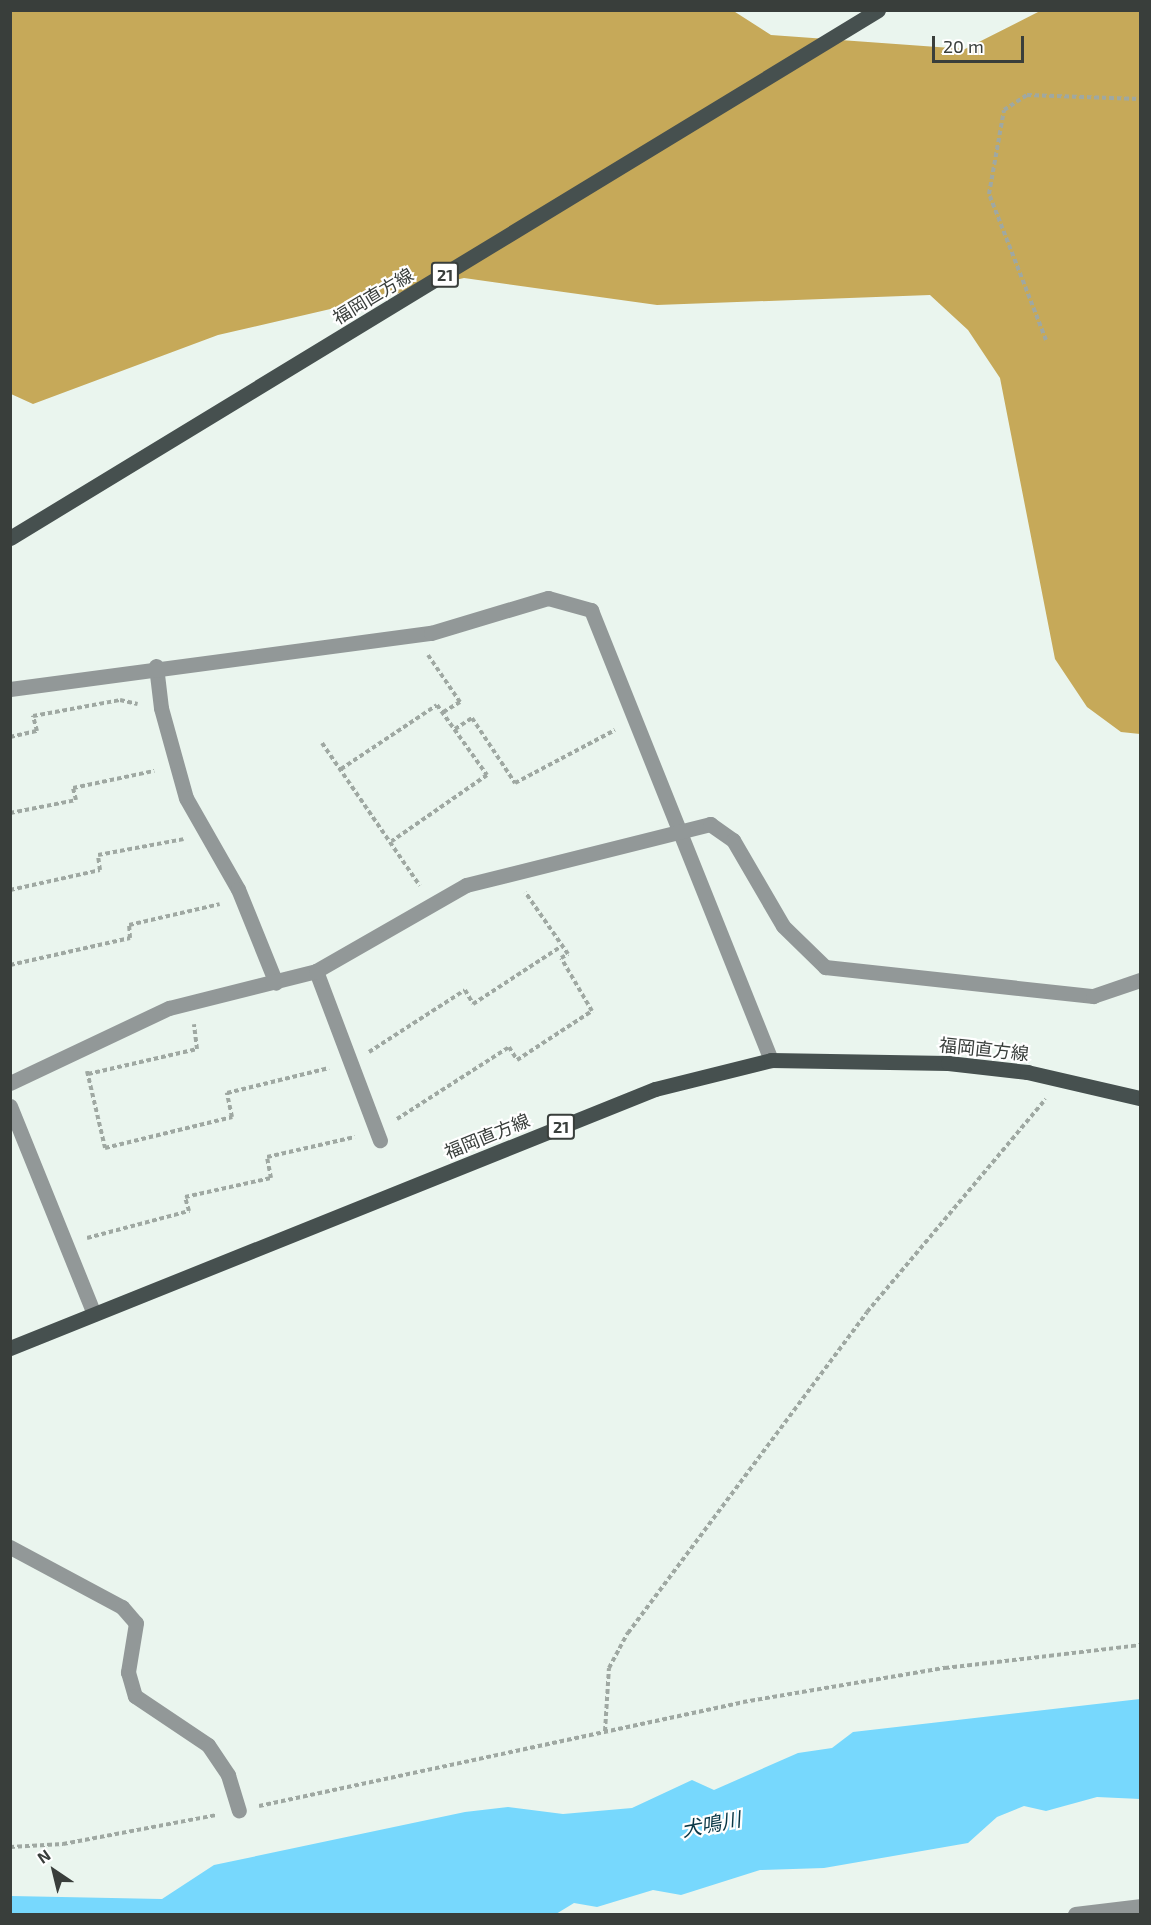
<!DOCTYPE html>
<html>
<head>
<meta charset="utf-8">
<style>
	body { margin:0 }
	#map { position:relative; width:1151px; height:1925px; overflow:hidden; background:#eaf5ee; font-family:"Exo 2","Noto Sans JP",sans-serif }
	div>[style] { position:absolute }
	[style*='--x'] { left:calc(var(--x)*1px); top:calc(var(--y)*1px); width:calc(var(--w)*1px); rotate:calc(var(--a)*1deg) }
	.forest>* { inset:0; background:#c6a959 }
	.water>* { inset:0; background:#77d8fd }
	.path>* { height:4px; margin-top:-2px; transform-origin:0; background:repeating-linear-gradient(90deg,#9fa8a2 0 4.5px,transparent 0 7.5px) }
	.minor>* { height:15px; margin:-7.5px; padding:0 7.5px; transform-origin:7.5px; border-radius:7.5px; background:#929898 }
	.major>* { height:15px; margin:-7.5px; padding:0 7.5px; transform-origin:7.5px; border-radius:7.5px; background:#46504f }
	span { translate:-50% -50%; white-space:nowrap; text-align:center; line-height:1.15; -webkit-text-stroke:4.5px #fff; paint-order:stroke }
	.shield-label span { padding:2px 4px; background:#fff; border:2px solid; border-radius:4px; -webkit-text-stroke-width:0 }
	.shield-label { font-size:16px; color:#393e3b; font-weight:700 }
	.street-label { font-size:18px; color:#393e3b }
	.water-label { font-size:20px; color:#0a3847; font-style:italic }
	.frame { position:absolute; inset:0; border:12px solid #393e3b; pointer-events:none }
	.north { position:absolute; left:24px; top:1841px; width:60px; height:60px; -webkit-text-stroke:4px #fff; paint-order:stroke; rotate:325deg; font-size:16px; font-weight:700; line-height:24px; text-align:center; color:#393e3b }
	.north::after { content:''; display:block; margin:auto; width:21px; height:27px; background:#393e3b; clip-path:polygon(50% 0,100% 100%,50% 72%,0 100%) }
	.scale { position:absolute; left:932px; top:36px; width:92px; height:27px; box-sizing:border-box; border:3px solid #393e3b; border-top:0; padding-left:8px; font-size:18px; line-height:21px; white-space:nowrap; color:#393e3b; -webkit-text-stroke:4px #fff; paint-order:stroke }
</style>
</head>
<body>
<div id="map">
	<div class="forest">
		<i style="clip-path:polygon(732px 10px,771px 35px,965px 49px,1040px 11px,1140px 11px,1140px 734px,1121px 732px,1087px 707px,1055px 659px,1000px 378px,968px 330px,930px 295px,657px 305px,464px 278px,218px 335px,33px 404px,11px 394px,11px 11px)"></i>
	</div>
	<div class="water">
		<i style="clip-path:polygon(1140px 1699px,1140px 1799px,1097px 1797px,1046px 1811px,1024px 1806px,997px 1817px,968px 1843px,824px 1868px,760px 1870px,681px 1895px,653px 1890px,597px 1907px,574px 1903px,556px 1914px,11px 1914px,11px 1896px,162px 1899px,214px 1865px,465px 1812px,508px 1807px,563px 1814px,632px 1808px,692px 1780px,714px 1790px,798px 1753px,832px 1748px,853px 1732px)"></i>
	</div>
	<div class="path">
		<i style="--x:1046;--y:340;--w:157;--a:-111.3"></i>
		<i style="--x:989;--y:194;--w:85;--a:-79.9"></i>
		<i style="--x:1004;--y:110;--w:27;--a:-33"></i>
		<i style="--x:1027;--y:95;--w:113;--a:2"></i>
		<i style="--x:428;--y:655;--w:57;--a:55.8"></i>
		<i style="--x:460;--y:702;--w:21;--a:149"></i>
		<i style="--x:455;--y:729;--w:20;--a:-33"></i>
		<i style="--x:472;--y:718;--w:78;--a:56.5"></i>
		<i style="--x:515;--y:783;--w:113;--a:-27.9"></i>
		<i style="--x:10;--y:737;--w:28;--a:-13"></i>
		<i style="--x:37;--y:731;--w:16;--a:-105"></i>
		<i style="--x:33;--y:716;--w:88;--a:-10.4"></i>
		<i style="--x:120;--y:700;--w:18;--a:13"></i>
		<i style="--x:322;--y:743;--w:173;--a:55.6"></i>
		<i style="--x:341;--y:769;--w:115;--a:-33.7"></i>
		<i style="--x:437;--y:705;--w:86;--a:54.5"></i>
		<i style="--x:487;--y:775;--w:116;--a:145.2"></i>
		<i style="--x:10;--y:813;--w:67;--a:-11.1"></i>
		<i style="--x:76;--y:800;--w:12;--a:-104"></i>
		<i style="--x:73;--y:788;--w:83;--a:-11.9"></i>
		<i style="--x:10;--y:890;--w:92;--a:-12.5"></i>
		<i style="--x:100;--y:870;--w:15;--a:-98"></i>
		<i style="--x:98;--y:855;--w:87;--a:-10.5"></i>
		<i style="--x:10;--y:965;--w:123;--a:-12.7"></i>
		<i style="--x:130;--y:938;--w:13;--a:-94"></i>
		<i style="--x:129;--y:925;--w:93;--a:-13"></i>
		<i style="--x:369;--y:1052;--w:114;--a:-32.9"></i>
		<i style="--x:465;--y:990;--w:16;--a:60"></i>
		<i style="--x:473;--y:1004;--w:104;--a:-33.2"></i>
		<i style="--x:87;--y:1071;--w:79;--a:76.8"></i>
		<i style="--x:105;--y:1148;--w:131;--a:-13.7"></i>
		<i style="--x:232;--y:1117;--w:25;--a:-102"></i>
		<i style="--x:227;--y:1093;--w:105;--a:-13.8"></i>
		<i style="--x:88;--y:1074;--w:112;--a:-12.9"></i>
		<i style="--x:197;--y:1049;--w:25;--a:-97"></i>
		<i style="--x:397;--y:1119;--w:133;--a:-32.7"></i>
		<i style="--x:509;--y:1047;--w:15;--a:58"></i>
		<i style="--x:517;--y:1060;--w:90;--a:-33.2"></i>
		<i style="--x:592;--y:1011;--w:61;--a:-120.3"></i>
		<i style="--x:561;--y:958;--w:8;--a:-30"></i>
		<i style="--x:568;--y:954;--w:75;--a:-124.7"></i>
		<i style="--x:87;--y:1238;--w:106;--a:-14.8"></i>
		<i style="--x:189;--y:1211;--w:15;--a:-106"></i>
		<i style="--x:185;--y:1197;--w:88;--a:-12.5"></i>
		<i style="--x:271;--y:1178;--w:21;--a:-101"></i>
		<i style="--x:267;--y:1157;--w:90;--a:-12.8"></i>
		<i style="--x:605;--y:1731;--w:63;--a:-86.4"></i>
		<i style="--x:609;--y:1668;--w:40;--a:-62"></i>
		<i style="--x:628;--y:1633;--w:400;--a:-53.3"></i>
		<i style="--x:867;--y:1312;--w:278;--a:-50"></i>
		<i style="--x:259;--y:1806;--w:495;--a:-12.1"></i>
		<i style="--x:743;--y:1702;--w:205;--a:-9.6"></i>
		<i style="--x:945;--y:1668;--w:196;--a:-6.7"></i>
		<i style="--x:10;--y:1847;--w:53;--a:-3.2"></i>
		<i style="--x:63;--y:1844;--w:157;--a:-10.7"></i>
	</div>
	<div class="minor">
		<i style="--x:156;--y:666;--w:42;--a:83.2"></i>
		<i style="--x:161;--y:708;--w:93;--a:74.5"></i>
		<i style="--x:186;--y:798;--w:105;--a:60.3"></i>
		<i style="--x:238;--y:889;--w:101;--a:68"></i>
		<i style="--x:10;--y:689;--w:425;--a:-7.6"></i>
		<i style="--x:431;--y:633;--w:122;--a:-16.7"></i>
		<i style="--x:548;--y:598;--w:45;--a:15.6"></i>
		<i style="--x:591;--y:610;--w:485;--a:68.2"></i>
		<i style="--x:316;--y:971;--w:181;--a:69.3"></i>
		<i style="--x:10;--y:1083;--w:176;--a:-25.3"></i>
		<i style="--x:169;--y:1008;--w:152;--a:-14.1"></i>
		<i style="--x:316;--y:971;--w:173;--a:-29.8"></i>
		<i style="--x:466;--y:885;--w:252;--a:-14"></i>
		<i style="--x:710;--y:824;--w:28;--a:35"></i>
		<i style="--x:733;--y:840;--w:99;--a:59.8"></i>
		<i style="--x:783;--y:926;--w:59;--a:44.3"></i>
		<i style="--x:825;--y:967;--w:270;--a:6.2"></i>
		<i style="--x:1093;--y:996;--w:50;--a:-18.8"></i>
		<i style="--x:10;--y:1106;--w:224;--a:68"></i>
		<i style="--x:10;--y:1547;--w:127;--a:28.2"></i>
		<i style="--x:122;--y:1607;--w:21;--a:49"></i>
		<i style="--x:136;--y:1623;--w:50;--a:99.3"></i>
		<i style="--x:128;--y:1672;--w:25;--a:74"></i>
		<i style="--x:135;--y:1696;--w:88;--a:33.9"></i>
		<i style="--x:208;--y:1745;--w:36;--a:56"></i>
		<i style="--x:228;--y:1775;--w:37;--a:73"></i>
		<i style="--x:1075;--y:1914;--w:65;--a:-7"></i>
	</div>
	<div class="major">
		<i style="--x:10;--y:538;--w:1016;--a:-31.31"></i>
		<i style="--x:10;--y:1348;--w:695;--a:-21.88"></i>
		<i style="--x:655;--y:1089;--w:120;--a:-14"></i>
		<i style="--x:771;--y:1060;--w:177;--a:1"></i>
		<i style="--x:948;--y:1063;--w:80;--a:6.5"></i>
		<i style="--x:1027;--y:1072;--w:116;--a:13"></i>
	</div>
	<div class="shield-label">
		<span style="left:445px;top:275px">21</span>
		<span style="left:561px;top:1127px">21</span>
	</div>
	<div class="street-label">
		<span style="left:373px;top:296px;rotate:-31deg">福岡直方線</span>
		<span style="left:984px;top:1049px;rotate:6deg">福岡直方線</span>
		<span style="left:487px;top:1136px;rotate:-22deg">福岡直方線</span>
	</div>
	<div class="water-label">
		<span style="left:711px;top:1824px;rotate:-11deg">犬鳴川</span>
	</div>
	<div class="frame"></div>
	<div class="north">N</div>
	<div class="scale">20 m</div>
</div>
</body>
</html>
